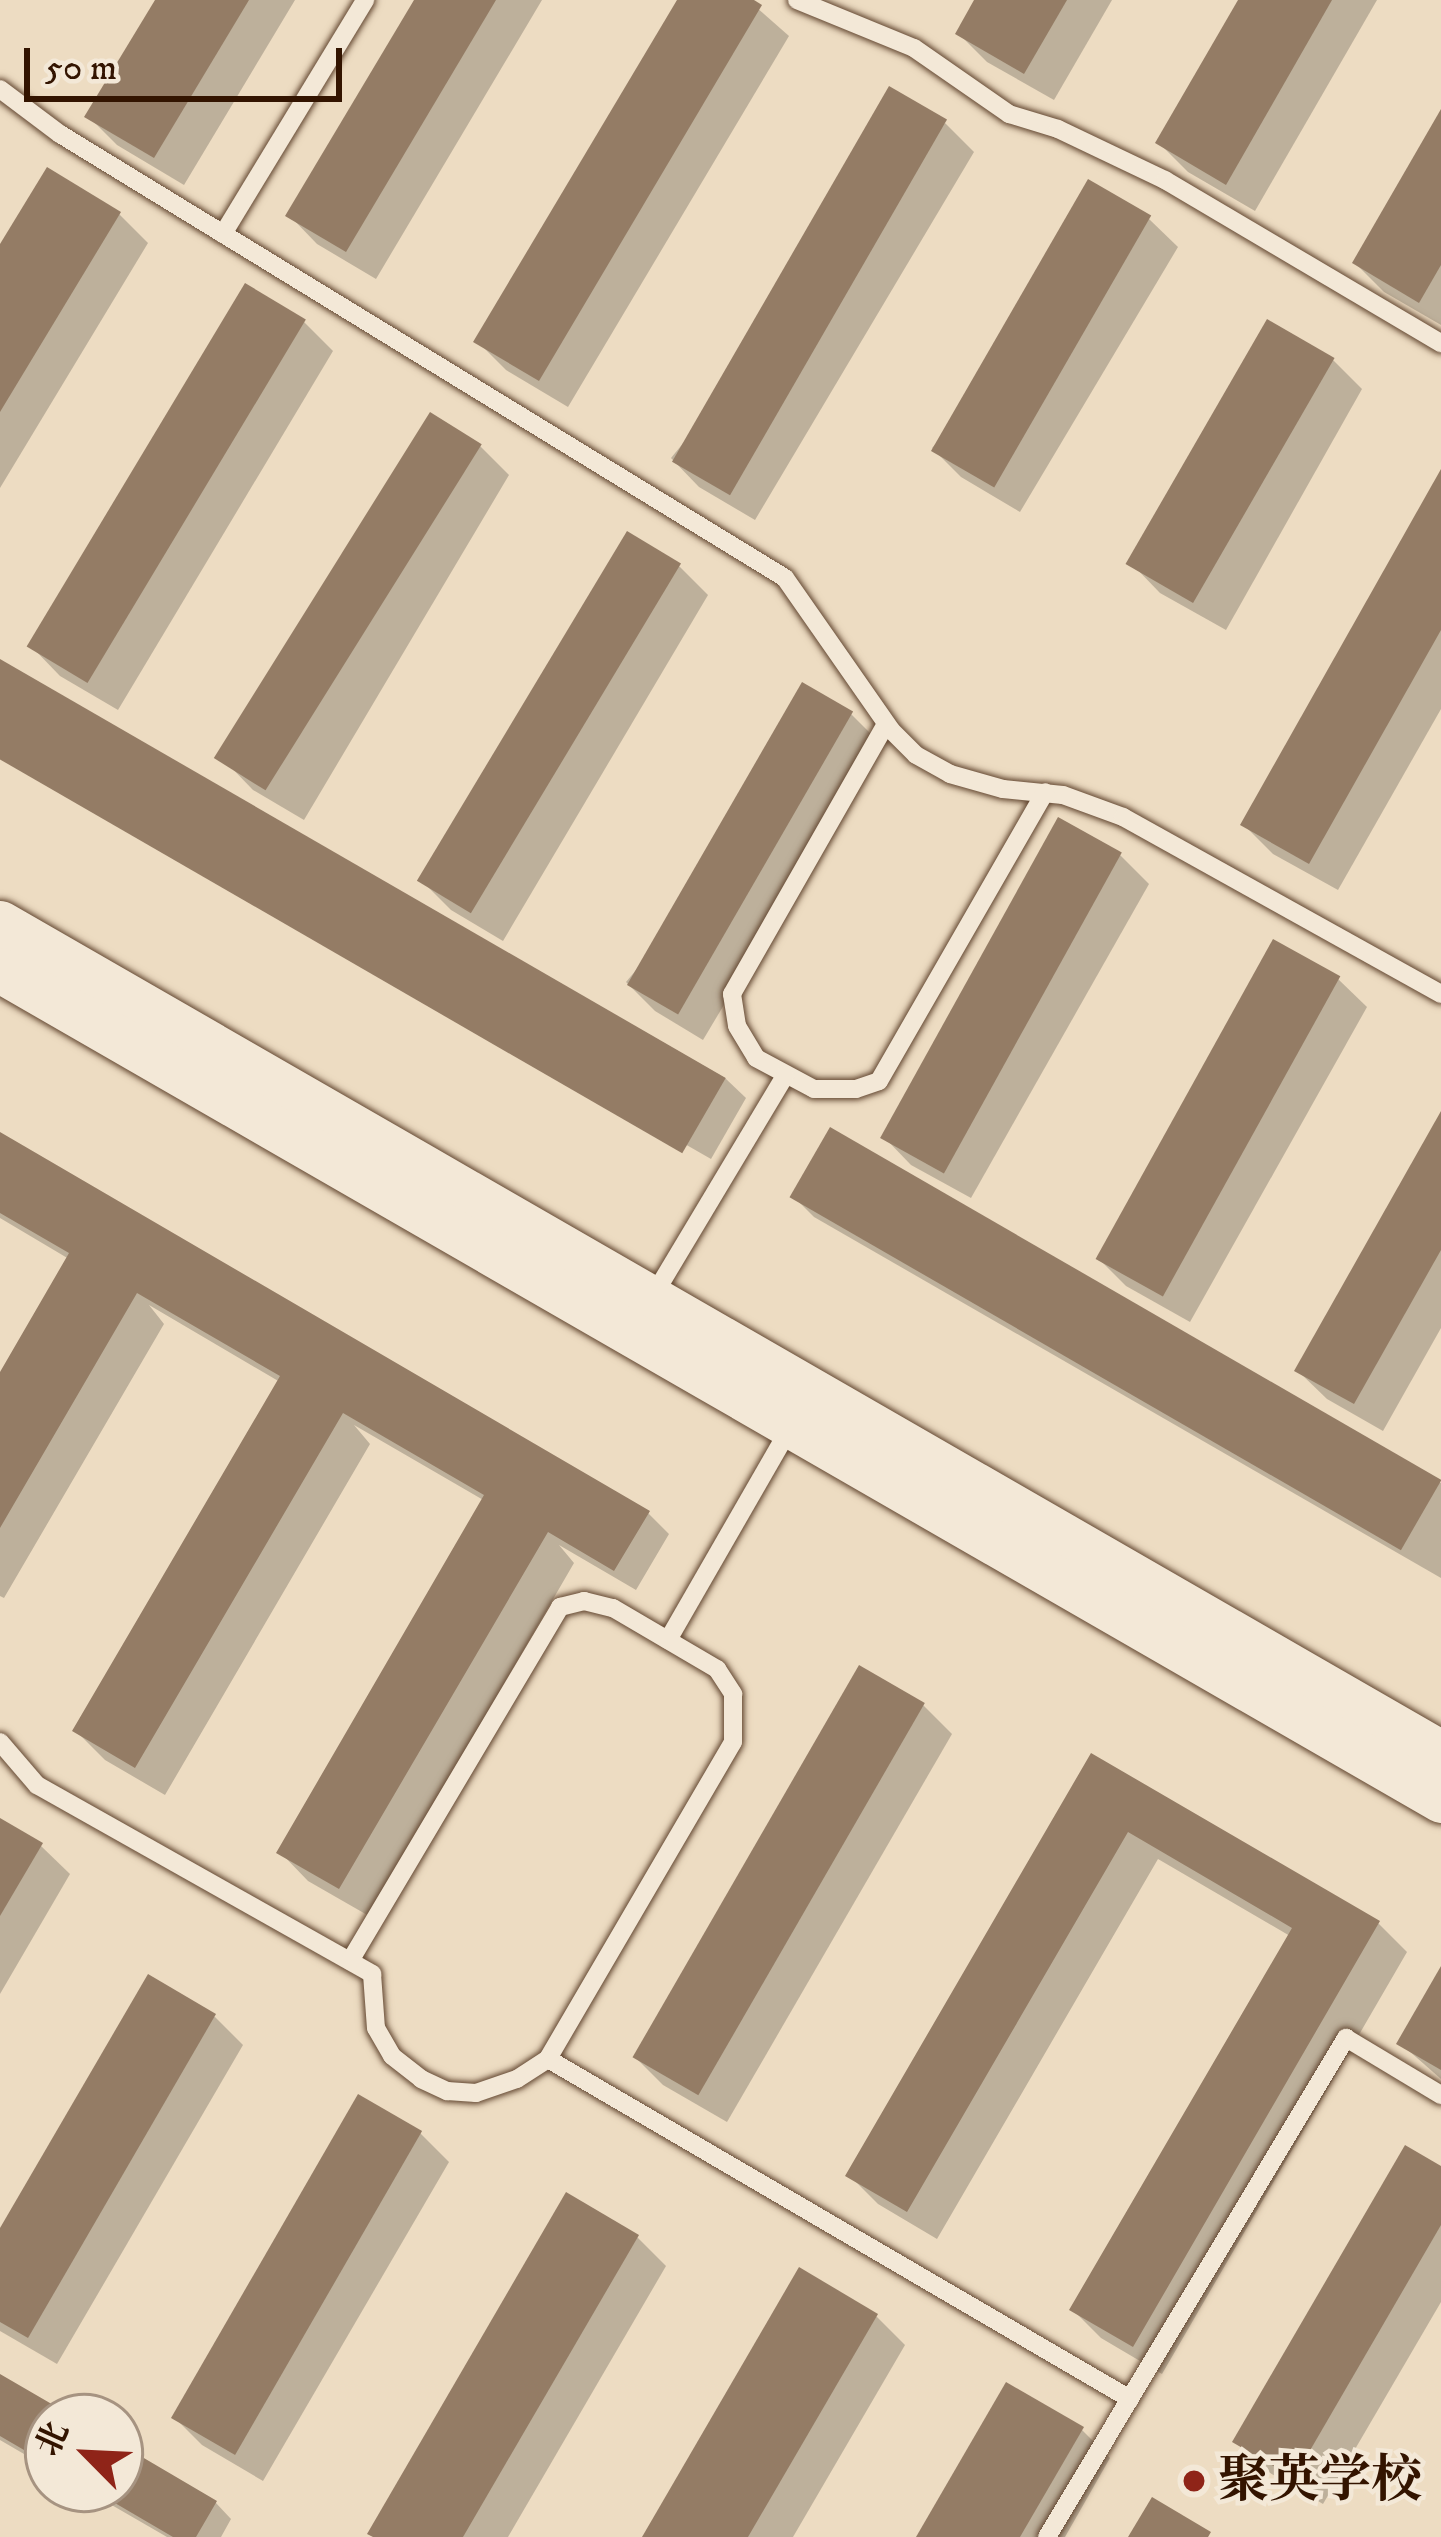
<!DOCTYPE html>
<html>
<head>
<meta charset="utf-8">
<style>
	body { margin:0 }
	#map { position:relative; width:1441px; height:2537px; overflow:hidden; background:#eddcc2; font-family:"IM FELL DW Pica","Noto Serif SC",serif }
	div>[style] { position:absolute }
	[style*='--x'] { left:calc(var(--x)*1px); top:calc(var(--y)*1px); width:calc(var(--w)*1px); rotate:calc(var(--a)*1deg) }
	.shadow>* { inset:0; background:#0003 }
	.building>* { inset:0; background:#947c65; transform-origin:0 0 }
	.roads { filter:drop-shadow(0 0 3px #624630) drop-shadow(0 0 3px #624630) }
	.service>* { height:18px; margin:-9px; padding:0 9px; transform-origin:9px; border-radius:9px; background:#f3e8d7 }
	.tertiary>* { height:45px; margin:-22.5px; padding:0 22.5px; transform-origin:22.5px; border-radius:22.5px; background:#f3e8d7 }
	.dots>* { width:33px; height:33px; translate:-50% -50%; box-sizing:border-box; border:6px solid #f3e8d7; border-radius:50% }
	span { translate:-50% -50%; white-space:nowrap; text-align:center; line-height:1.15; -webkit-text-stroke:9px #f3e8d7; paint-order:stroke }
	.poi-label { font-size:51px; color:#331400; font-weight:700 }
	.left { translate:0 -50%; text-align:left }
	.north { position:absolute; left:24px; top:2393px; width:120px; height:120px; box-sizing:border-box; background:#f3e8d7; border:3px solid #a69381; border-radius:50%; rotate:294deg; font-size:33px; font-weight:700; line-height:48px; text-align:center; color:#331400 }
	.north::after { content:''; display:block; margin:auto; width:42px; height:54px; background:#8f2418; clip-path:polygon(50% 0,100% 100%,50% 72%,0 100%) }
	.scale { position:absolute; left:24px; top:48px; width:318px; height:54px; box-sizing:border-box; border:6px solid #331400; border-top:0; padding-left:15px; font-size:36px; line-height:42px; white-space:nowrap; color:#331400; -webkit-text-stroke:9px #f3e8d7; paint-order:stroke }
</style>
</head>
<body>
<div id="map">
	<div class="shadow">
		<i style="clip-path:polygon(158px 0,295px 0,184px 185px,117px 145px,88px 116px)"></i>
		<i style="clip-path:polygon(417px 0,542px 0,376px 279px,317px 244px,289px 215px)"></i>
		<i style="clip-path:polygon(680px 0,748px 0,789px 36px,568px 407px,506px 370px,477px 341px)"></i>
		<i style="clip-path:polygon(978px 0,1112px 0,1054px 100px,987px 62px,958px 33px)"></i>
		<i style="clip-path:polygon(1241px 0,1377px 0,1255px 211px,1188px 172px,1159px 143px)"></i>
		<i style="clip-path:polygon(1441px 115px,1441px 325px,1384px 292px,1355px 263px)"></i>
		<i style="clip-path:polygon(945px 123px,974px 152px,755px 520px,699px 487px,671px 458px)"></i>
		<i style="clip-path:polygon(119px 214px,148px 243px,0 488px,0 250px)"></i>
		<i style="clip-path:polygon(1149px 219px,1178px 247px,1020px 512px,961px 477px,932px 448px)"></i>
		<i style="clip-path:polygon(304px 322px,333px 351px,118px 710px,60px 676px,32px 647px)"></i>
		<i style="clip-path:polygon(1333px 360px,1362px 389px,1226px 630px,1160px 593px,1132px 564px)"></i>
		<i style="clip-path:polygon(480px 446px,509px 475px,304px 820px,253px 790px,225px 761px)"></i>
		<i style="clip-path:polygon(1441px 475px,1441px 709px,1338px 890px,1273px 854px,1244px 825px)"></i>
		<i style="clip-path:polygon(628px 536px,680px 567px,708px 595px,503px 941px,451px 910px,422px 881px)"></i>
		<i style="clip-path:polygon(0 663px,725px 1078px,746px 1098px,711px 1159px,0 752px)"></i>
		<i style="clip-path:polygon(851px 714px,880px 743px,703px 1040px,655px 1011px,626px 982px)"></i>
		<i style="clip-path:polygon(1120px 855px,1149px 884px,971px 1198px,911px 1165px,883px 1136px)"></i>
		<i style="clip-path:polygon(1338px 979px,1367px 1007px,1190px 1322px,1126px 1286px,1097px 1257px)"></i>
		<i style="clip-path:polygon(1441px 1117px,1441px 1328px,1383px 1431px,1327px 1399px,1298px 1371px)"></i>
		<i style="clip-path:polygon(0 1135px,648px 1513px,669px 1534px,636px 1590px,559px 1545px,574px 1563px,369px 1916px,308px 1881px,280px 1852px,485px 1501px,354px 1425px,370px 1444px,165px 1795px,105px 1760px,76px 1731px,280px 1382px,149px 1305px,164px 1324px,4px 1598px,0 1596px,0 1378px,69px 1259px,0 1218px)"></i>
		<i style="clip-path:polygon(793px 1196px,1441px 1483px,1441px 1578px,814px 1217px)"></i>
		<i style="clip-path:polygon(923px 1705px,952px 1734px,727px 2122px,663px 2085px,634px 2056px)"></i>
		<i style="clip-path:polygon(1092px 1757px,1379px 1924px,1407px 1952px,1162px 2374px,1101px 2338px,1072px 2309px,1290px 1936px,1158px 1859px,937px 2239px,878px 2204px,849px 2175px)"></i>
		<i style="clip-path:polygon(0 1821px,41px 1846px,70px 1874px,0 1994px)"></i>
		<i style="clip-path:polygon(1441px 1972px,1441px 2079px,1400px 2043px)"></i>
		<i style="clip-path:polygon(149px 1978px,215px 2017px,243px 2045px,57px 2364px,0 2331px,0 2233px)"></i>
		<i style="clip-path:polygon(420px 2133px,449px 2162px,263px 2481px,202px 2445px,173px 2416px)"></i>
		<i style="clip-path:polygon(1441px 2170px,1441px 2302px,1323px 2504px,1265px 2470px,1236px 2441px)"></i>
		<i style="clip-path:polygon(637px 2237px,666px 2266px,508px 2537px,375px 2537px)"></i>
		<i style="clip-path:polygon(876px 2316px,905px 2345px,793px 2537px,645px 2537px)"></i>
		<i style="clip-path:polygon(0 2377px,68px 2417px,48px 2417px,48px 2468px,0 2440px)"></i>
		<i style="clip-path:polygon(1082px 2430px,1110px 2458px,1065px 2537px,920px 2537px)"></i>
		<i style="clip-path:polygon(120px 2447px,216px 2503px,231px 2519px,221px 2537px,167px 2537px,84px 2489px,120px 2489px)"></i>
	</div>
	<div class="building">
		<i style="clip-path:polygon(155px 0,249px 0,154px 158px,84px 117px)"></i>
		<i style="clip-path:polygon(414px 0,496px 0,346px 252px,285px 216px)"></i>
		<i style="clip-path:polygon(677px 0,754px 0,762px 5px,539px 381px,473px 342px)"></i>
		<i style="clip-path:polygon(974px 0,1067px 0,1024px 74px,955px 34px)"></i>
		<i style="clip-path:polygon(1238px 0,1332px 0,1226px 185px,1155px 143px)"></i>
		<i style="left:889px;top:86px;width:67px;height:434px;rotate:30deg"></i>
		<i style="clip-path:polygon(1441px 109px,1441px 265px,1419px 303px,1352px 263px)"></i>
		<i style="clip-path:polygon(47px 167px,121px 212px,0 412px,0 244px)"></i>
		<i style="left:1088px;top:179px;width:73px;height:314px;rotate:30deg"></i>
		<i style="left:245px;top:283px;width:71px;height:424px;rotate:31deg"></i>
		<i style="left:1267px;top:319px;width:78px;height:283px;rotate:30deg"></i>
		<i style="left:430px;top:412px;width:61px;height:408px;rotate:32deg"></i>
		<i style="clip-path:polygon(1441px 469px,1441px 630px,1309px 864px,1240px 825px)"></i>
		<i style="left:627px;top:531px;width:63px;height:408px;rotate:31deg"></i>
		<i style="left:0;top:659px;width:838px;height:87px;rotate:30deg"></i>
		<i style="left:802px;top:682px;width:59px;height:350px;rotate:30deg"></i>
		<i style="left:1058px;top:817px;width:73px;height:367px;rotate:29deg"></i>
		<i style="left:1273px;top:939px;width:77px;height:366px;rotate:29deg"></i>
		<i style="clip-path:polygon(1441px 1111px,1441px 1250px,1354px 1404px,1294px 1371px)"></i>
		<i style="left:830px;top:1127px;width:706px;height:81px;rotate:30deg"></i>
		<i style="clip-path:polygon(0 1132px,650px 1511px,614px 1571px,548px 1532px,339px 1889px,276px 1853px,484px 1495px,343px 1413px,135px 1768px,72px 1731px,280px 1376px,137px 1293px,0 1528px,0 1372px,69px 1253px,0 1213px)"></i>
		<i style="left:859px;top:1665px;width:76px;height:453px;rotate:30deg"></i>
		<i style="clip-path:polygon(1091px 1753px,1380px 1921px,1133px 2347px,1069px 2310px,1292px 1928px,1128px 1832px,907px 2212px,845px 2176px)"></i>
		<i style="clip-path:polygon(0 1818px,43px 1843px,0 1916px)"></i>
		<i style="clip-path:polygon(1441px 1966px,1441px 2070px,1396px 2044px)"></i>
		<i style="clip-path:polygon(148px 1974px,216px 2014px,28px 2338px,0 2322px,0 2228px)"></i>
		<i style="left:358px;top:2094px;width:74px;height:374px;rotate:30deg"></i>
		<i style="clip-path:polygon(1405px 2145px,1441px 2166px,1441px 2225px,1294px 2478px,1232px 2442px)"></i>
		<i style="clip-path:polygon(566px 2192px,639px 2235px,463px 2537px,373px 2537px,367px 2534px)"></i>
		<i style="clip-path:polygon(799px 2267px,878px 2314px,748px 2537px,642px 2537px)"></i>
		<i style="clip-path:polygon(0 2374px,74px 2417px,48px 2417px,48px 2464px,0 2436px)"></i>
		<i style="clip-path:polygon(1006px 2382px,1084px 2427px,1020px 2537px,916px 2537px)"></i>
		<i style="clip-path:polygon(120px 2444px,217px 2501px,196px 2537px,173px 2537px,91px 2489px,120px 2489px)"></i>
		<i style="clip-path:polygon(1152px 2497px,1211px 2532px,1208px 2537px,1128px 2537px)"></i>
	</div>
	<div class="roads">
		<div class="service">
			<i style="--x:797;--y:0;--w:126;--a:22.3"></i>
			<i style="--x:914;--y:48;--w:116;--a:34.8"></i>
			<i style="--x:1009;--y:114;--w:51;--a:17"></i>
			<i style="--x:1058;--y:129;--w:119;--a:25.5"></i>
			<i style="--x:1165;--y:180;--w:321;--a:30.6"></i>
			<i style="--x:0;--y:89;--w:75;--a:36.9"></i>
			<i style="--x:60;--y:134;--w:850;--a:31.48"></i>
			<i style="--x:785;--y:578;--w:185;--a:55.1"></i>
			<i style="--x:891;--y:730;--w:35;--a:45"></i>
			<i style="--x:916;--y:755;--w:39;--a:29"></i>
			<i style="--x:950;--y:774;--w:55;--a:15.8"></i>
			<i style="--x:1003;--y:789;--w:60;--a:5.7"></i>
			<i style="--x:1063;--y:795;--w:64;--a:20.1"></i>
			<i style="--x:1123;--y:817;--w:364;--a:29.1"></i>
			<i style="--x:223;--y:234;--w:274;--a:-58.7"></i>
			<i style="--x:886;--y:724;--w:311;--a:119.7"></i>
			<i style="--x:732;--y:994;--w:32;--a:81"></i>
			<i style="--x:737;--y:1026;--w:37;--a:59"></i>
			<i style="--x:756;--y:1058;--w:66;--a:28.1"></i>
			<i style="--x:814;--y:1089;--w:42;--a:0"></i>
			<i style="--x:856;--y:1089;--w:24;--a:-19"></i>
			<i style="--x:879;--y:1081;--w:333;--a:-60.1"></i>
			<i style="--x:652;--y:1298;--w:259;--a:-59.1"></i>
			<i style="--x:668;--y:1640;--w:247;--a:-60.1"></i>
			<i style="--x:0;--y:1742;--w:57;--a:49.3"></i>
			<i style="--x:37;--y:1785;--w:385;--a:29.4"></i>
			<i style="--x:372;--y:1974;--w:54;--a:85.8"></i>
			<i style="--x:376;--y:2028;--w:32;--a:60"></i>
			<i style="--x:392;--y:2056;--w:37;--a:38"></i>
			<i style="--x:421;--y:2079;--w:29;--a:25"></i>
			<i style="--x:447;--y:2091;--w:29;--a:4"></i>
			<i style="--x:476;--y:2093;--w:43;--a:-18.9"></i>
			<i style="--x:517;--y:2079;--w:37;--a:-33"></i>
			<i style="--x:548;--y:2059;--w:674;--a:30.29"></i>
			<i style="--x:350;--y:1961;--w:412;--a:-59.3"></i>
			<i style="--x:560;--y:1607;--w:25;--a:-14"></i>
			<i style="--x:584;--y:1601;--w:30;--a:14"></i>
			<i style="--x:613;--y:1608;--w:121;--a:30.4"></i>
			<i style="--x:717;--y:1669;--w:30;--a:57"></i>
			<i style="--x:733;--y:1694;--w:48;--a:90"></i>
			<i style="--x:733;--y:1742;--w:367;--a:120.3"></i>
			<i style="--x:1047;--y:2537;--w:582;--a:-59.07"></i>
			<i style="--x:1346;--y:2038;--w:111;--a:31"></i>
		</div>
		<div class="tertiary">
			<i style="--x:0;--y:923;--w:1663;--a:29.94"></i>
			<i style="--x:0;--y:970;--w:1663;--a:29.94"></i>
		</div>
	</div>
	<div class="dots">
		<i style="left:1194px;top:2481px;background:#8f2418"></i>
	</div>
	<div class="poi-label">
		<span class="left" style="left:1218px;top:2481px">聚英学校</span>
	</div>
	<div class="north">北</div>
	<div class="scale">50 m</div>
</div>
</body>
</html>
